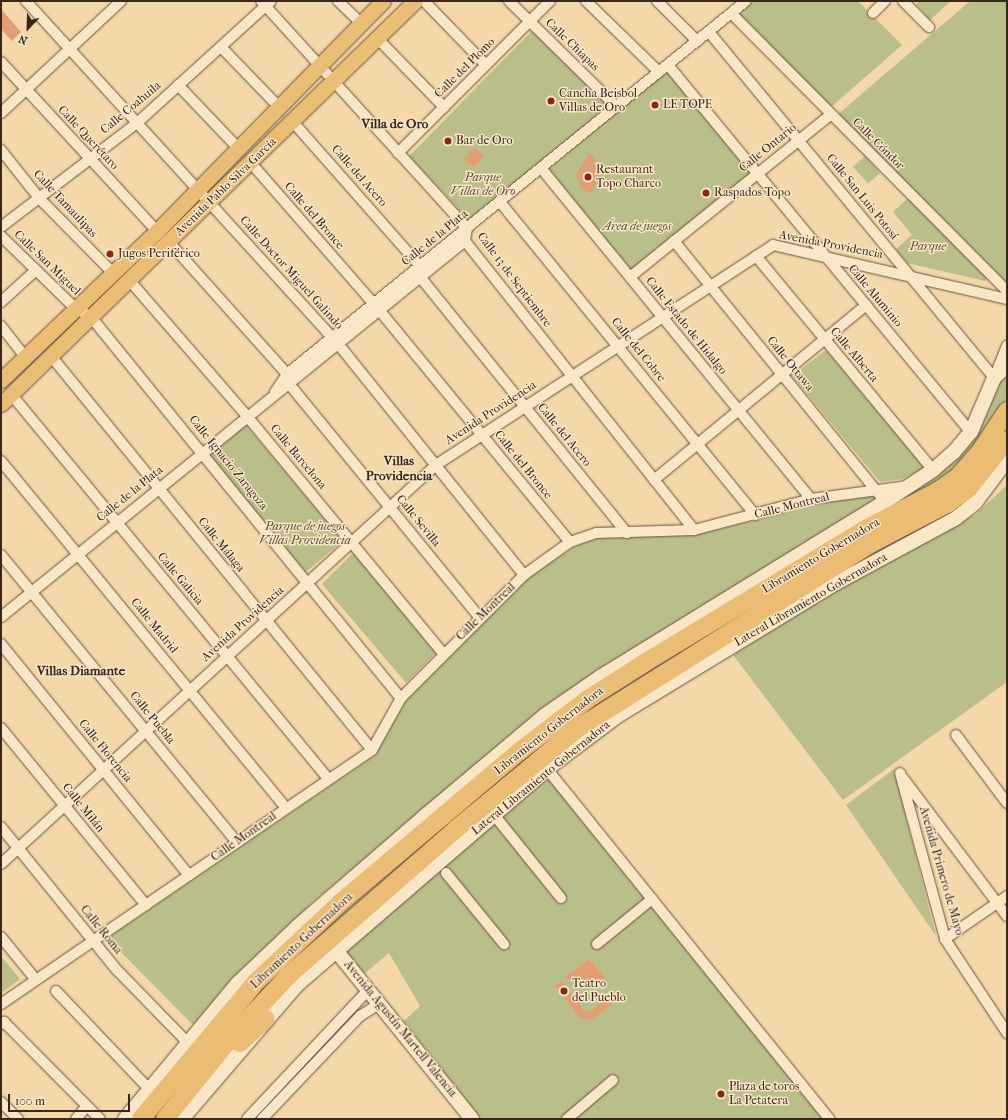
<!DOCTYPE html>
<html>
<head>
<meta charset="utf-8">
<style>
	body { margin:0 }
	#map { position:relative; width:1008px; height:1120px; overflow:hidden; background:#f5d8a9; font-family:"IM FELL French Canon",serif }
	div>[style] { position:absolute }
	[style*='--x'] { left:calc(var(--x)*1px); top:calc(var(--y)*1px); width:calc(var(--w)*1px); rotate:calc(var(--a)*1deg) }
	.green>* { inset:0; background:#babf8a; transform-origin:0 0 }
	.building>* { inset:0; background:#e29e72; transform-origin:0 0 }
	.roads { filter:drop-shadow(0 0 1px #685241) drop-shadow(0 0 1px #685241) }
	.street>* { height:10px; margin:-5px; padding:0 5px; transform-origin:5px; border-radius:5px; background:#f8e6c7 }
	.secondary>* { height:14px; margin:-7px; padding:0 7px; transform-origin:7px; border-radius:7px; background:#f8e6c7 }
	.primary>* { height:15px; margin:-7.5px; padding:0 7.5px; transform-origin:7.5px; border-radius:7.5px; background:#eabc74 }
	.highway>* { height:18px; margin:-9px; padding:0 9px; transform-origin:9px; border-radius:9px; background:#eabc74 }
	.dots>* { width:11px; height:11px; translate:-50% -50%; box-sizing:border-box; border:2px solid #f8e6c7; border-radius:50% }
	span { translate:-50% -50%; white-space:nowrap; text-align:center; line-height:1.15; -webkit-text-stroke:3px #f8e6c7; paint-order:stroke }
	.street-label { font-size:12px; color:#39261e }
	.poi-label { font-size:12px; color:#39261e }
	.left { translate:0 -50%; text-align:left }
	.park-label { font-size:12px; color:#594c39; font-style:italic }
	.neighbourhood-label { font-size:13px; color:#39261e; font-weight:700 }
	.frame { position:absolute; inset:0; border:2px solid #39261e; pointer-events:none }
	.north { position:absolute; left:8px; top:8px; width:40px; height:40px; -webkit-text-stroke:3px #f8e6c7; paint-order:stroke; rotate:203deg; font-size:11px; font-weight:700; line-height:16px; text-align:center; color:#39261e }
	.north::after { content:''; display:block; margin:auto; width:14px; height:18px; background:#39261e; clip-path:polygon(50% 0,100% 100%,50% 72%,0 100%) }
	.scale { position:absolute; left:8px; top:1094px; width:122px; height:18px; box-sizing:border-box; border:2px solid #39261e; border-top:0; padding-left:5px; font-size:12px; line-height:14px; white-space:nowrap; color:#39261e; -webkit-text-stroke:3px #f8e6c7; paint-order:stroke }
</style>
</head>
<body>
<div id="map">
	<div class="green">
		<i style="clip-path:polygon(753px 1px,858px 1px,902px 45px,830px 108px,739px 15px)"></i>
		<i style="clip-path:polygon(919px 1px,951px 1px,930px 20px,916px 4px)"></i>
		<i style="clip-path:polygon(970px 1px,1007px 1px,1007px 284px,837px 115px)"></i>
		<i style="clip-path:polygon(533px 30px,609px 106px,469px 220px,409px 156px)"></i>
		<i style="left:667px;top:70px;width:134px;height:159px;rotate:50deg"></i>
		<i style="left:865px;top:156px;width:23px;height:16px;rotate:49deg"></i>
		<i style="clip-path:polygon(908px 198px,987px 278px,985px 281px,907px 263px,896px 249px,912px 235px,893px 212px)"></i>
		<i style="clip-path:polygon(826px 350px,925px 468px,903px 479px,880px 482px,792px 376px)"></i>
		<i style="clip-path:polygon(1007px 371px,1007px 398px,975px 447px,947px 477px,909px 498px,907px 493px,951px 461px)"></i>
		<i style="left:246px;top:425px;width:151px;height:49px;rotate:50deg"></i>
		<i style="clip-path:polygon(1007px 485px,1007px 682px,843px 800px,733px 655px,840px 588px,976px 514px)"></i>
		<i style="clip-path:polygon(871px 492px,877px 501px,567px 692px,314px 901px,232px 980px,193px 1025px,107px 938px,374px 756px,405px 701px,529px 577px,577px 545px,597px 538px,695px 535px)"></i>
		<i style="clip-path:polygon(353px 553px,357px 554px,436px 653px,406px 683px,322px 584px)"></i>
		<i style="clip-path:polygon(894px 769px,936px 936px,846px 805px)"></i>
		<i style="clip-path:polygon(548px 776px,825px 1119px,481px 1119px,404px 1021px,420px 1006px,389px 953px,364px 974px,343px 949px)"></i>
		<i style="clip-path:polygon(1px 956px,20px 979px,1px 993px)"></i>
	</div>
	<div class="building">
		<i style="clip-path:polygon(1px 9px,21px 32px,12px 41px,1px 29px)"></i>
		<i style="left:474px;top:147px;width:13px;height:16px;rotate:39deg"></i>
		<i style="clip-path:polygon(590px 153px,602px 170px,591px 194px,581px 188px,576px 174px)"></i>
		<i style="clip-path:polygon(589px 959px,605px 978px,586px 988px,565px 977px)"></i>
		<i style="clip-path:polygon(561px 981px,585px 1011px,591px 1011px,616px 991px,621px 997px,592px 1020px,580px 1018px,555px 986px)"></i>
	</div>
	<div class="roads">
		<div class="street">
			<i style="--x:26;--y:1;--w:465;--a:47.7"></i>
			<i style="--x:339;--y:345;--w:295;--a:51.2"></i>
			<i style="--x:261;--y:1;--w:307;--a:47.8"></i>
			<i style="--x:467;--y:228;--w:13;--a:99"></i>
			<i style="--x:465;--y:241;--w:369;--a:51.6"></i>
			<i style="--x:338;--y:1;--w:32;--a:44"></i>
			<i style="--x:424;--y:1;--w:89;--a:45.9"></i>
			<i style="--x:509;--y:1;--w:151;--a:44.5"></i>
			<i style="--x:586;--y:1;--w:102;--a:44.2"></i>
			<i style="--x:657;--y:1;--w:57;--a:45"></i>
			<i style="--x:903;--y:1;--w:37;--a:45"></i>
			<i style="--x:873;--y:13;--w:17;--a:-45"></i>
			<i style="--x:732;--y:14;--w:390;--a:45.2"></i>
			<i style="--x:709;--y:32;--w:448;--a:50.5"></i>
			<i style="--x:994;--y:378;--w:35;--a:-68"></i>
			<i style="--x:378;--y:39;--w:95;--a:45.9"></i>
			<i style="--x:221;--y:47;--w:82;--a:46"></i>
			<i style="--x:1;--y:62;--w:230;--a:47.3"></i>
			<i style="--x:668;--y:65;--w:476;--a:50.5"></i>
			<i style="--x:178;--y:85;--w:86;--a:46.4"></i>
			<i style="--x:1;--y:113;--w:164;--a:-43"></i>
			<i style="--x:293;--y:122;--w:192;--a:48.6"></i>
			<i style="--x:1;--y:150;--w:61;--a:51.6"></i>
			<i style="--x:39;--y:198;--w:105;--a:45.4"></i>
			<i style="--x:398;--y:153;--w:215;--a:-45"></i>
			<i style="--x:251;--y:163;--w:187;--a:48.9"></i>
			<i style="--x:541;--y:168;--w:427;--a:50.8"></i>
			<i style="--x:500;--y:202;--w:404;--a:50.8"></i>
			<i style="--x:1;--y:227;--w:171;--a:-37.4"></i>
			<i style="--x:137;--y:123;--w:181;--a:-42.3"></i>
			<i style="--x:1;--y:236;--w:103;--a:44.2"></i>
			<i style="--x:75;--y:308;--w:18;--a:29"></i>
			<i style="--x:91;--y:317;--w:491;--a:50.9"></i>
			<i style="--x:674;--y:241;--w:336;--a:51"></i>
			<i style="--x:169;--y:242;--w:177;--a:48.2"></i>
			<i style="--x:287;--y:374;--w:11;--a:75"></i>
			<i style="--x:290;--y:385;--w:301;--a:50.8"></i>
			<i style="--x:756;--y:256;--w:278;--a:50.4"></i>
			<i style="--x:630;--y:277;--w:257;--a:-39"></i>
			<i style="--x:421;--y:278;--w:328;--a:51.1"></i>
			<i style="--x:130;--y:281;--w:177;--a:49.1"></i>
			<i style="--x:246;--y:415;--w:309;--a:50.4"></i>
			<i style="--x:1;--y:302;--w:47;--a:-42.4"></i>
			<i style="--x:380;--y:311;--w:299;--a:50.6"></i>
			<i style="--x:1;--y:326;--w:39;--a:52"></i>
			<i style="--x:51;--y:356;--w:508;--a:50.83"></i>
			<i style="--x:275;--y:392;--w:22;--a:-56"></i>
			<i style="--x:287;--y:374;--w:591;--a:-39.1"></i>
			<i style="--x:11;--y:394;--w:499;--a:50.5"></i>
			<i style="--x:1;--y:461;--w:449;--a:50.6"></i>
			<i style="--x:654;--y:480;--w:275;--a:-39.5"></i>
			<i style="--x:1;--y:555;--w:372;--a:50.6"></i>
			<i style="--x:1;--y:617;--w:597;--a:-39.02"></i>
			<i style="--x:1;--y:644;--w:298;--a:50.9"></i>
			<i style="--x:1;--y:728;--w:229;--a:50.7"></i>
			<i style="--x:956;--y:735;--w:85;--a:53.1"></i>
			<i style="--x:543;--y:764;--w:456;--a:51.1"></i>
			<i style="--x:900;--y:773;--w:172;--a:74.8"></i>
			<i style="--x:945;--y:939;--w:113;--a:56.6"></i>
			<i style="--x:903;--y:778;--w:173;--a:53"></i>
			<i style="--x:499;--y:821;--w:99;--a:51.2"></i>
			<i style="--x:1;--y:827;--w:184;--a:51"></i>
			<i style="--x:117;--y:970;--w:102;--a:45.8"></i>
			<i style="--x:1;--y:864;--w:590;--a:-42.53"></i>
			<i style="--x:436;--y:465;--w:402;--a:-33.1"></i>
			<i style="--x:773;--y:245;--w:240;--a:13"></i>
			<i style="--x:446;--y:873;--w:92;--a:50.8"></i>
			<i style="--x:1;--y:937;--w:55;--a:50.9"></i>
			<i style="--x:945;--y:939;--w:75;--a:-34.7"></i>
			<i style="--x:597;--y:944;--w:71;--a:-39.3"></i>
			<i style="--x:56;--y:991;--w:135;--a:46.5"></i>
			<i style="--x:1;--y:1004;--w:450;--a:-34.4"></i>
			<i style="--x:372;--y:750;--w:60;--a:-60.9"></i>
			<i style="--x:401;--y:698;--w:174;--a:-45"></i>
			<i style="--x:524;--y:575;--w:57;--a:-35.7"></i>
			<i style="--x:570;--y:542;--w:28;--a:-19"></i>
			<i style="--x:596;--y:533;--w:98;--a:-1.8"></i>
			<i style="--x:694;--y:530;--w:121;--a:-14.8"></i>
			<i style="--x:811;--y:499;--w:98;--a:-7.6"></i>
			<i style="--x:1;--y:1024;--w:4;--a:-34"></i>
			<i style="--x:4;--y:1022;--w:136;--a:45.3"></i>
			<i style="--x:1;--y:1102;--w:24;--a:45"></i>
			<i style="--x:76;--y:1119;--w:17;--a:-50"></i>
			<i style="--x:247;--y:1119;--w:177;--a:-46.8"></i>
			<i style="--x:262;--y:1119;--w:142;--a:-46.4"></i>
			<i style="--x:360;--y:1016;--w:22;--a:-32"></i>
			<i style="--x:567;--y:1119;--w:60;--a:-40.3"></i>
		</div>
		<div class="secondary">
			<i style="--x:330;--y:943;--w:226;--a:51.1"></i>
			<i style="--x:125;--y:1119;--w:177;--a:-50.3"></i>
			<i style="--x:238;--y:983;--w:83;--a:-43.5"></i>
			<i style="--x:298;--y:926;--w:169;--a:-40.9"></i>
			<i style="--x:426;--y:815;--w:155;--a:-40"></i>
			<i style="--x:545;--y:715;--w:67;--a:-34.6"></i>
			<i style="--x:600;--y:677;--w:334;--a:-31.6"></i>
			<i style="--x:885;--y:502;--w:58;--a:-33.7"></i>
			<i style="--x:933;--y:470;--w:28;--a:-41"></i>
			<i style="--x:954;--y:452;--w:26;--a:-50"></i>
			<i style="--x:971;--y:432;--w:59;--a:-66.9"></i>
			<i style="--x:994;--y:378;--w:18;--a:-43"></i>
			<i style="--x:182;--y:1119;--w:177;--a:-49.4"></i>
			<i style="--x:297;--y:985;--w:330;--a:-40.8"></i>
			<i style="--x:547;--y:769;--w:90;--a:-36.9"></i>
			<i style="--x:619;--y:715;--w:254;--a:-31.3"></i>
			<i style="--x:836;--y:583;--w:136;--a:-28.4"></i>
			<i style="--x:956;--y:518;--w:24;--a:-38"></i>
			<i style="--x:975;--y:503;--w:54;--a:-53.3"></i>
		</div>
		<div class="primary">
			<i style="--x:1;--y:380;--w:216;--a:-43.7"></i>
			<i style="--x:157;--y:231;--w:322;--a:-45.5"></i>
			<i style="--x:1;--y:404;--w:578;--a:-44.23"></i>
		</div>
		<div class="highway">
			<i style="--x:240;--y:1043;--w:35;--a:-43"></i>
			<i style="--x:141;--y:1119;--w:180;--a:-50"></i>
			<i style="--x:257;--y:981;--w:114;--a:-43.2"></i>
			<i style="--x:340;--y:903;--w:236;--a:-40.2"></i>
			<i style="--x:520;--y:751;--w:86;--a:-37.4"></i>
			<i style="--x:588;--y:699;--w:69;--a:-32.5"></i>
			<i style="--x:646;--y:662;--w:255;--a:-31.2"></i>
			<i style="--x:864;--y:530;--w:84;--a:-27.8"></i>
			<i style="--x:938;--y:491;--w:24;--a:-35"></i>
			<i style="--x:958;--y:477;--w:33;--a:-49"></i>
			<i style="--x:980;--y:452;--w:49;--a:-56.6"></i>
			<i style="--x:165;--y:1119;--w:107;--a:-51.1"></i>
			<i style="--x:232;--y:1036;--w:85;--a:-46.9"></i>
			<i style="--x:290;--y:974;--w:220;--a:-41.1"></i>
			<i style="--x:456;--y:829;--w:158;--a:-39.6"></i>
			<i style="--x:578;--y:728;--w:347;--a:-32.2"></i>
			<i style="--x:872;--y:543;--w:85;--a:-27.5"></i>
			<i style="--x:947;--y:504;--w:27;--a:-36"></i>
			<i style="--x:969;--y:488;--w:61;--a:-51.6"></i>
		</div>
	</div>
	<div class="dots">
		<i style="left:551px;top:101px;background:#8f2418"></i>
		<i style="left:655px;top:105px;background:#8f2418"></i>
		<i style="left:448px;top:141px;background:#8f2418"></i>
		<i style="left:588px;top:177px;background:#8f2418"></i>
		<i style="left:706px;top:193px;background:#8f2418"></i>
		<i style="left:110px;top:254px;background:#8f2418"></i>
		<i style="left:564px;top:991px;background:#8f2418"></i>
		<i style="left:721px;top:1094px;background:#8f2418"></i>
	</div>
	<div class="street-label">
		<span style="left:572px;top:45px;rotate:44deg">Calle Chiapas</span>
		<span style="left:465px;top:68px;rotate:-45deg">Calle del Plomo</span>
		<span style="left:131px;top:108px;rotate:-40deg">Calle Coahuila</span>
		<span style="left:88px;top:138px;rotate:47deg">Calle Querétaro</span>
		<span style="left:878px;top:144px;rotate:45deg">Calle Cóndor</span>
		<span style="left:768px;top:148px;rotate:-39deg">Calle Ontario</span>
		<span style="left:359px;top:176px;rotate:49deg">Calle del Acero</span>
		<span style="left:226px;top:187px;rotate:-44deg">Avenida Pablo Silva García</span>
		<span style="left:862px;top:197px;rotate:51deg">Calle San Luis Potosí</span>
		<span style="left:65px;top:204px;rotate:47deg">Calle Tamaulipas</span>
		<span style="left:314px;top:216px;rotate:49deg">Calle del Bronce</span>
		<span style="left:435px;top:238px;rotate:-39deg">Calle de la Plata</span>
		<span style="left:831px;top:245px;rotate:11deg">Avenida Providencia</span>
		<span style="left:47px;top:263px;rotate:44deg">Calle San Miguel</span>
		<span style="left:291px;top:273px;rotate:48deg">Calle Doctor Miguel Galindo</span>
		<span style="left:514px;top:280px;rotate:53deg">Calle 13 de Septiembre</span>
		<span style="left:875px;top:296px;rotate:50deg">Calle Aluminio</span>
		<span style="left:686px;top:326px;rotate:51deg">Calle Estado de Hidalgo</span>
		<span style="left:638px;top:350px;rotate:51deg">Calle del Cobre</span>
		<span style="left:854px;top:355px;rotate:50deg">Calle Alberta</span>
		<span style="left:790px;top:364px;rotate:51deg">Calle Ottawa</span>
		<span style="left:491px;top:413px;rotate:-33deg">Avenida Providencia</span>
		<span style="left:564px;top:435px;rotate:51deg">Calle del Acero</span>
		<span style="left:298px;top:457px;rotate:50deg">Calle Barcelona</span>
		<span style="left:228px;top:463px;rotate:51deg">Calle Ignacio Zaragoza</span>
		<span style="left:523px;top:465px;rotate:51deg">Calle del Bronce</span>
		<span style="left:130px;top:494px;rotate:-39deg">Calle de la Plata</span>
		<span style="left:792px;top:506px;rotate:-14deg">Calle Montreal</span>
		<span style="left:418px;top:521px;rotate:51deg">Calle Sevilla</span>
		<span style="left:221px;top:545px;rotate:51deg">Calle Málaga</span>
		<span style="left:821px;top:556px;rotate:-31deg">Libramiento Gobernadora</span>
		<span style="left:180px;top:579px;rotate:50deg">Calle Galicia</span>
		<span style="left:811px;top:600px;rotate:-30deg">Lateral Libramiento Gobernadora</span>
		<span style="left:486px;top:612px;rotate:-44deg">Calle Montreal</span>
		<span style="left:243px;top:624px;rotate:-42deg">Avenida Providencia</span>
		<span style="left:154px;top:626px;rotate:51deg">Calle Madrid</span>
		<span style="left:152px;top:718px;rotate:51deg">Calle Puebla</span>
		<span style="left:549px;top:731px;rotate:-38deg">Libramiento Gobernadora</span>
		<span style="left:105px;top:751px;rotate:51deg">Calle Florencia</span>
		<span style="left:541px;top:778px;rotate:-39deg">Lateral Libramiento Gobernadora</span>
		<span style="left:83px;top:808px;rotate:51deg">Calle Milán</span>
		<span style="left:244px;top:837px;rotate:-35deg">Calle Montreal</span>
		<span style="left:941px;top:871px;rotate:74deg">Avenida Primero de Mayo</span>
		<span style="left:101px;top:930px;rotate:51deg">Calle Roma</span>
		<span style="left:302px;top:941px;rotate:-43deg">Libramiento Gobernadora</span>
		<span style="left:400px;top:1029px;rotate:51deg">Avenida Agustín Martell Valencia</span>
	</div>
	<div class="poi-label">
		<span class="left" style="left:559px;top:101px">Cancha Beisbol<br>Villas de Oro</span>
		<span class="left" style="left:663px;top:105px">LE TOPE</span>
		<span class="left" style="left:456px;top:141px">Bar de Oro</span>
		<span class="left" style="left:596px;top:177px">Restaurant<br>Topo Charco</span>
		<span class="left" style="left:714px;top:193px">Raspados Topo</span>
		<span class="left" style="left:118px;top:254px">Jugos Periférico</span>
		<span class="left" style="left:572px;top:991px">Teatro<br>del Pueblo</span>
		<span class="left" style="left:729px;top:1094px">Plaza de toros<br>La Petatera</span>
	</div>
	<div class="park-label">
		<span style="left:483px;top:185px">Parque<br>Villas de Oro</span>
		<span style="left:637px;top:227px">Área de juegos</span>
		<span style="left:928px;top:247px">Parque</span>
		<span style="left:305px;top:534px">Parque de juegos<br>Villas Providencia</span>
	</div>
	<div class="neighbourhood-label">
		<span style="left:395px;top:124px">Villa de Oro</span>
		<span style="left:399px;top:469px">Villas<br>Providencia</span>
		<span style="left:81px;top:671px">Villas Diamante</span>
	</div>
	<div class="frame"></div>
	<div class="north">N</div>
	<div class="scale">100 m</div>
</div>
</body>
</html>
